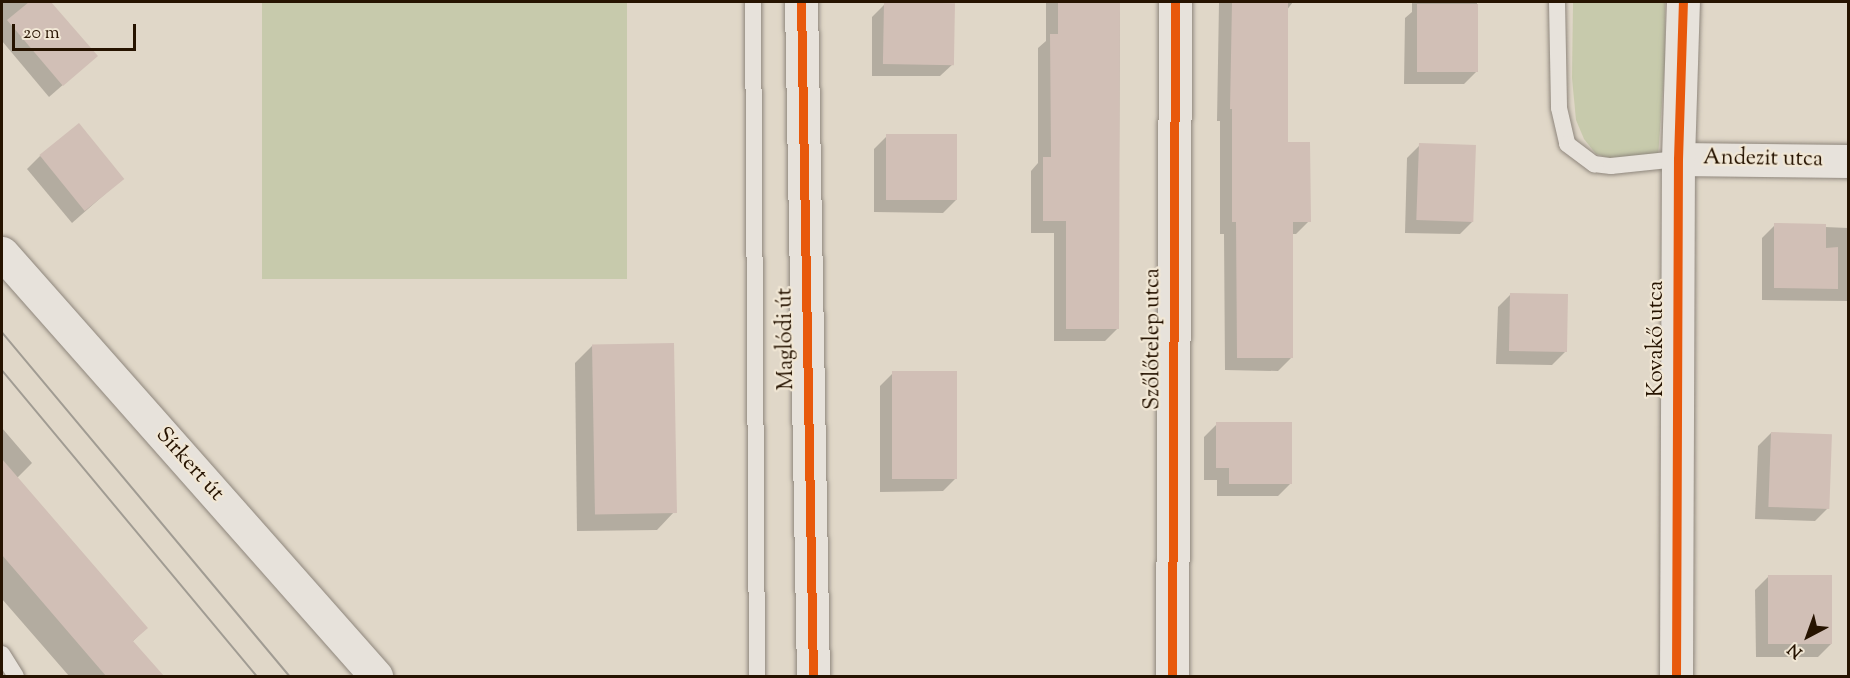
<!DOCTYPE html>
<html>
<head>
<meta charset="utf-8">
<style>
	body { margin:0 }
	#map { position:relative; width:1850px; height:678px; overflow:hidden; background:#e0d7c8; font-family:"Sorts Mill Goudy",serif }
	div>[style] { position:absolute }
	[style*='--x'] { left:calc(var(--x)*1px); top:calc(var(--y)*1px); width:calc(var(--w)*1px); rotate:calc(var(--a)*1deg) }
	.green>* { inset:0; background:#c7caac; transform-origin:0 0 }
	.shadow>* { inset:0; background:#0003 }
	.building>* { inset:0; background:#d1bfb6; transform-origin:0 0 }
	.roads { filter:drop-shadow(0 0 2px #8e867c) drop-shadow(0 0 2px #8e867c) }
	.lane>* { height:16px; margin:-8px; padding:0 8px; transform-origin:8px; border-radius:8px; background:#e7e2db }
	.street>* { height:33px; margin:-16.5px; padding:0 16.5px; transform-origin:16.5px; border-radius:16.5px; background:#e7e2db }
	.secondary>* { height:33px; margin:-16.5px; padding:0 16.5px; transform-origin:16.5px; border-radius:16.5px; background:#e7e2db }
	.tram>* { height:1.5px; margin:-0.75px; padding:0 0.75px; transform-origin:0.75px; border-radius:0.75px; background:#a19c93 }
	.cycleway>* { height:9px; margin:-4.5px; padding:0 4.5px; transform-origin:4.5px; border-radius:4.5px; background:#e8590c }
	span { translate:-50% -50%; white-space:nowrap; text-align:center; line-height:1.15; -webkit-text-stroke:4.5px #f1e7d5; paint-order:stroke }
	.street-label { font-size:22px; color:#261300 }
	.frame { position:absolute; inset:0; border:3px solid #261300; pointer-events:none }
	.north { position:absolute; left:1778px; top:606px; width:60px; height:60px; -webkit-text-stroke:4px #f1e7d5; paint-order:stroke; rotate:221deg; font-size:16px; font-weight:700; line-height:24px; text-align:center; color:#261300 }
	.north::after { content:''; display:block; margin:auto; width:21px; height:27px; background:#261300; clip-path:polygon(50% 0,100% 100%,50% 72%,0 100%) }
	.scale { position:absolute; left:12px; top:24px; width:124px; height:27px; box-sizing:border-box; border:3px solid #261300; border-top:0; padding-left:8px; font-size:18px; line-height:21px; white-space:nowrap; color:#261300; -webkit-text-stroke:4px #f1e7d5; paint-order:stroke }
</style>
</head>
<body>
<div id="map">
	<div class="green">
		<i style="left:262px;top:2px;width:365px;height:277px"></i>
		<i style="clip-path:polygon(1573px 2px,1665px 2px,1665px 62px,1658px 157px,1612px 159px,1596px 154px,1584px 139px,1576px 120px,1572px 78px)"></i>
	</div>
	<div class="shadow">
		<i style="clip-path:polygon(2px 2px,49px 2px,96px 56px,49px 97px,2px 41px)"></i>
		<i style="clip-path:polygon(1046px 2px,1120px 2px,1118px 328px,1105px 341px,1054px 341px,1054px 233px,1031px 233px,1031px 171px,1038px 163px,1038px 48px,1046px 41px)"></i>
		<i style="clip-path:polygon(1219px 2px,1293px 2px,1286px 11px,1286px 144px,1309px 221px,1296px 234px,1291px 234px,1291px 358px,1278px 371px,1225px 370px,1224px 234px,1220px 234px,1220px 121px,1217px 121px)"></i>
		<i style="clip-path:polygon(1412px 2px,1477px 2px,1477px 71px,1464px 84px,1404px 84px,1405px 18px,1412px 12px)"></i>
		<i style="clip-path:polygon(885px 4px,954px 63px,940px 76px,872px 76px,872px 17px)"></i>
		<i style="clip-path:polygon(887px 136px,956px 200px,943px 213px,874px 212px,874px 149px)"></i>
		<i style="clip-path:polygon(1420px 145px,1473px 221px,1460px 234px,1405px 233px,1407px 158px)"></i>
		<i style="clip-path:polygon(40px 156px,122px 179px,72px 223px,27px 169px)"></i>
		<i style="clip-path:polygon(1775px 225px,1848px 228px,1848px 301px,1762px 300px,1762px 238px)"></i>
		<i style="clip-path:polygon(1511px 294px,1565px 352px,1552px 365px,1496px 364px,1498px 307px)"></i>
		<i style="clip-path:polygon(593px 345px,674px 512px,657px 530px,577px 531px,575px 363px)"></i>
		<i style="clip-path:polygon(893px 373px,956px 478px,943px 491px,880px 492px,880px 386px)"></i>
		<i style="clip-path:polygon(1217px 424px,1291px 483px,1278px 496px,1217px 496px,1217px 480px,1204px 480px,1204px 437px)"></i>
		<i style="clip-path:polygon(2px 428px,32px 463px,17px 478px,146px 628px,132px 642px,162px 676px,69px 676px,2px 599px)"></i>
		<i style="clip-path:polygon(1771px 433px,1828px 508px,1815px 521px,1755px 519px,1758px 446px)"></i>
		<i style="clip-path:polygon(1768px 577px,1831px 644px,1818px 657px,1756px 657px,1755px 590px)"></i>
	</div>
	<div class="building">
		<i style="clip-path:polygon(29px 2px,51px 2px,98px 56px,63px 86px,7px 20px)"></i>
		<i style="left:884px;top:2px;width:71px;height:62px;rotate:1deg"></i>
		<i style="clip-path:polygon(1058px 2px,1120px 2px,1119px 329px,1066px 329px,1066px 221px,1043px 221px,1043px 157px,1051px 157px,1050px 34px,1058px 34px)"></i>
		<i style="clip-path:polygon(1232px 2px,1288px 2px,1288px 142px,1310px 142px,1311px 222px,1293px 222px,1293px 358px,1237px 358px,1236px 222px,1232px 222px,1232px 109px,1230px 109px)"></i>
		<i style="left:1417px;top:4px;width:61px;height:68px"></i>
		<i style="left:79px;top:123px;width:72px;height:51px;rotate:51deg"></i>
		<i style="left:957px;top:134px;width:66px;height:71px;rotate:90deg"></i>
		<i style="left:1419px;top:143px;width:57px;height:77px;rotate:2deg"></i>
		<i style="clip-path:polygon(1774px 223px,1826px 224px,1826px 248px,1838px 247px,1838px 289px,1774px 288px)"></i>
		<i style="left:1510px;top:293px;width:58px;height:58px;rotate:1deg"></i>
		<i style="left:674px;top:343px;width:170px;height:82px;rotate:89deg"></i>
		<i style="left:892px;top:371px;width:65px;height:108px"></i>
		<i style="clip-path:polygon(1216px 422px,1292px 422px,1292px 484px,1229px 484px,1229px 468px,1216px 468px)"></i>
		<i style="left:1771px;top:432px;width:61px;height:75px;rotate:2deg"></i>
		<i style="clip-path:polygon(2px 459px,148px 628px,133px 641px,164px 676px,106px 676px,2px 555px)"></i>
		<i style="left:1768px;top:575px;width:64px;height:69px"></i>
	</div>
	<div class="roads">
		<div class="lane">
			<i style="--x:753;--y:2;--w:674;--a:89.66"></i>
			<i style="--x:1557;--y:2;--w:106;--a:88.9"></i>
			<i style="--x:1559;--y:108;--w:37;--a:77"></i>
			<i style="--x:1567;--y:144;--w:34;--a:37"></i>
			<i style="--x:1594;--y:164;--w:17;--a:7"></i>
			<i style="--x:1611;--y:166;--w:67;--a:-6"></i>
			<i style="--x:2;--y:654;--w:26;--a:58"></i>
		</div>
		<div class="street">
			<i style="--x:801;--y:2;--w:674;--a:88.98"></i>
			<i style="--x:1678;--y:159;--w:170;--a:0.7"></i>
			<i style="--x:1172;--y:676;--w:674;--a:-89.74"></i>
			<i style="--x:1676;--y:676;--w:517;--a:-89.78"></i>
			<i style="--x:1678;--y:159;--w:157;--a:-88.2"></i>
		</div>
		<div class="secondary">
			<i style="--x:2;--y:253;--w:565;--a:48.52"></i>
		</div>
	</div>
	<div class="tram">
		<i style="--x:2;--y:332;--w:449;--a:50.1"></i>
		<i style="--x:2;--y:370;--w:398;--a:50.2"></i>
	</div>
	<div class="cycleway">
		<i style="--x:801;--y:2;--w:674;--a:88.98"></i>
		<i style="--x:1172;--y:676;--w:674;--a:-89.74"></i>
		<i style="--x:1676;--y:676;--w:517;--a:-89.78"></i>
		<i style="--x:1678;--y:159;--w:157;--a:-88.2"></i>
	</div>
	<div class="street-label">
		<span style="left:1763px;top:160px;rotate:1deg">Andezit utca</span>
		<span style="left:787px;top:339px;rotate:-91deg">Maglódi út</span>
		<span style="left:1154px;top:339px;rotate:-90deg">Szőlőtelep utca</span>
		<span style="left:1658px;top:339px;rotate:-90deg">Kovakő utca</span>
		<span style="left:189px;top:465px;rotate:48deg">Sírkert út</span>
	</div>
	<div class="frame"></div>
	<div class="north">N</div>
	<div class="scale">20 m</div>
</div>
</body>
</html>
